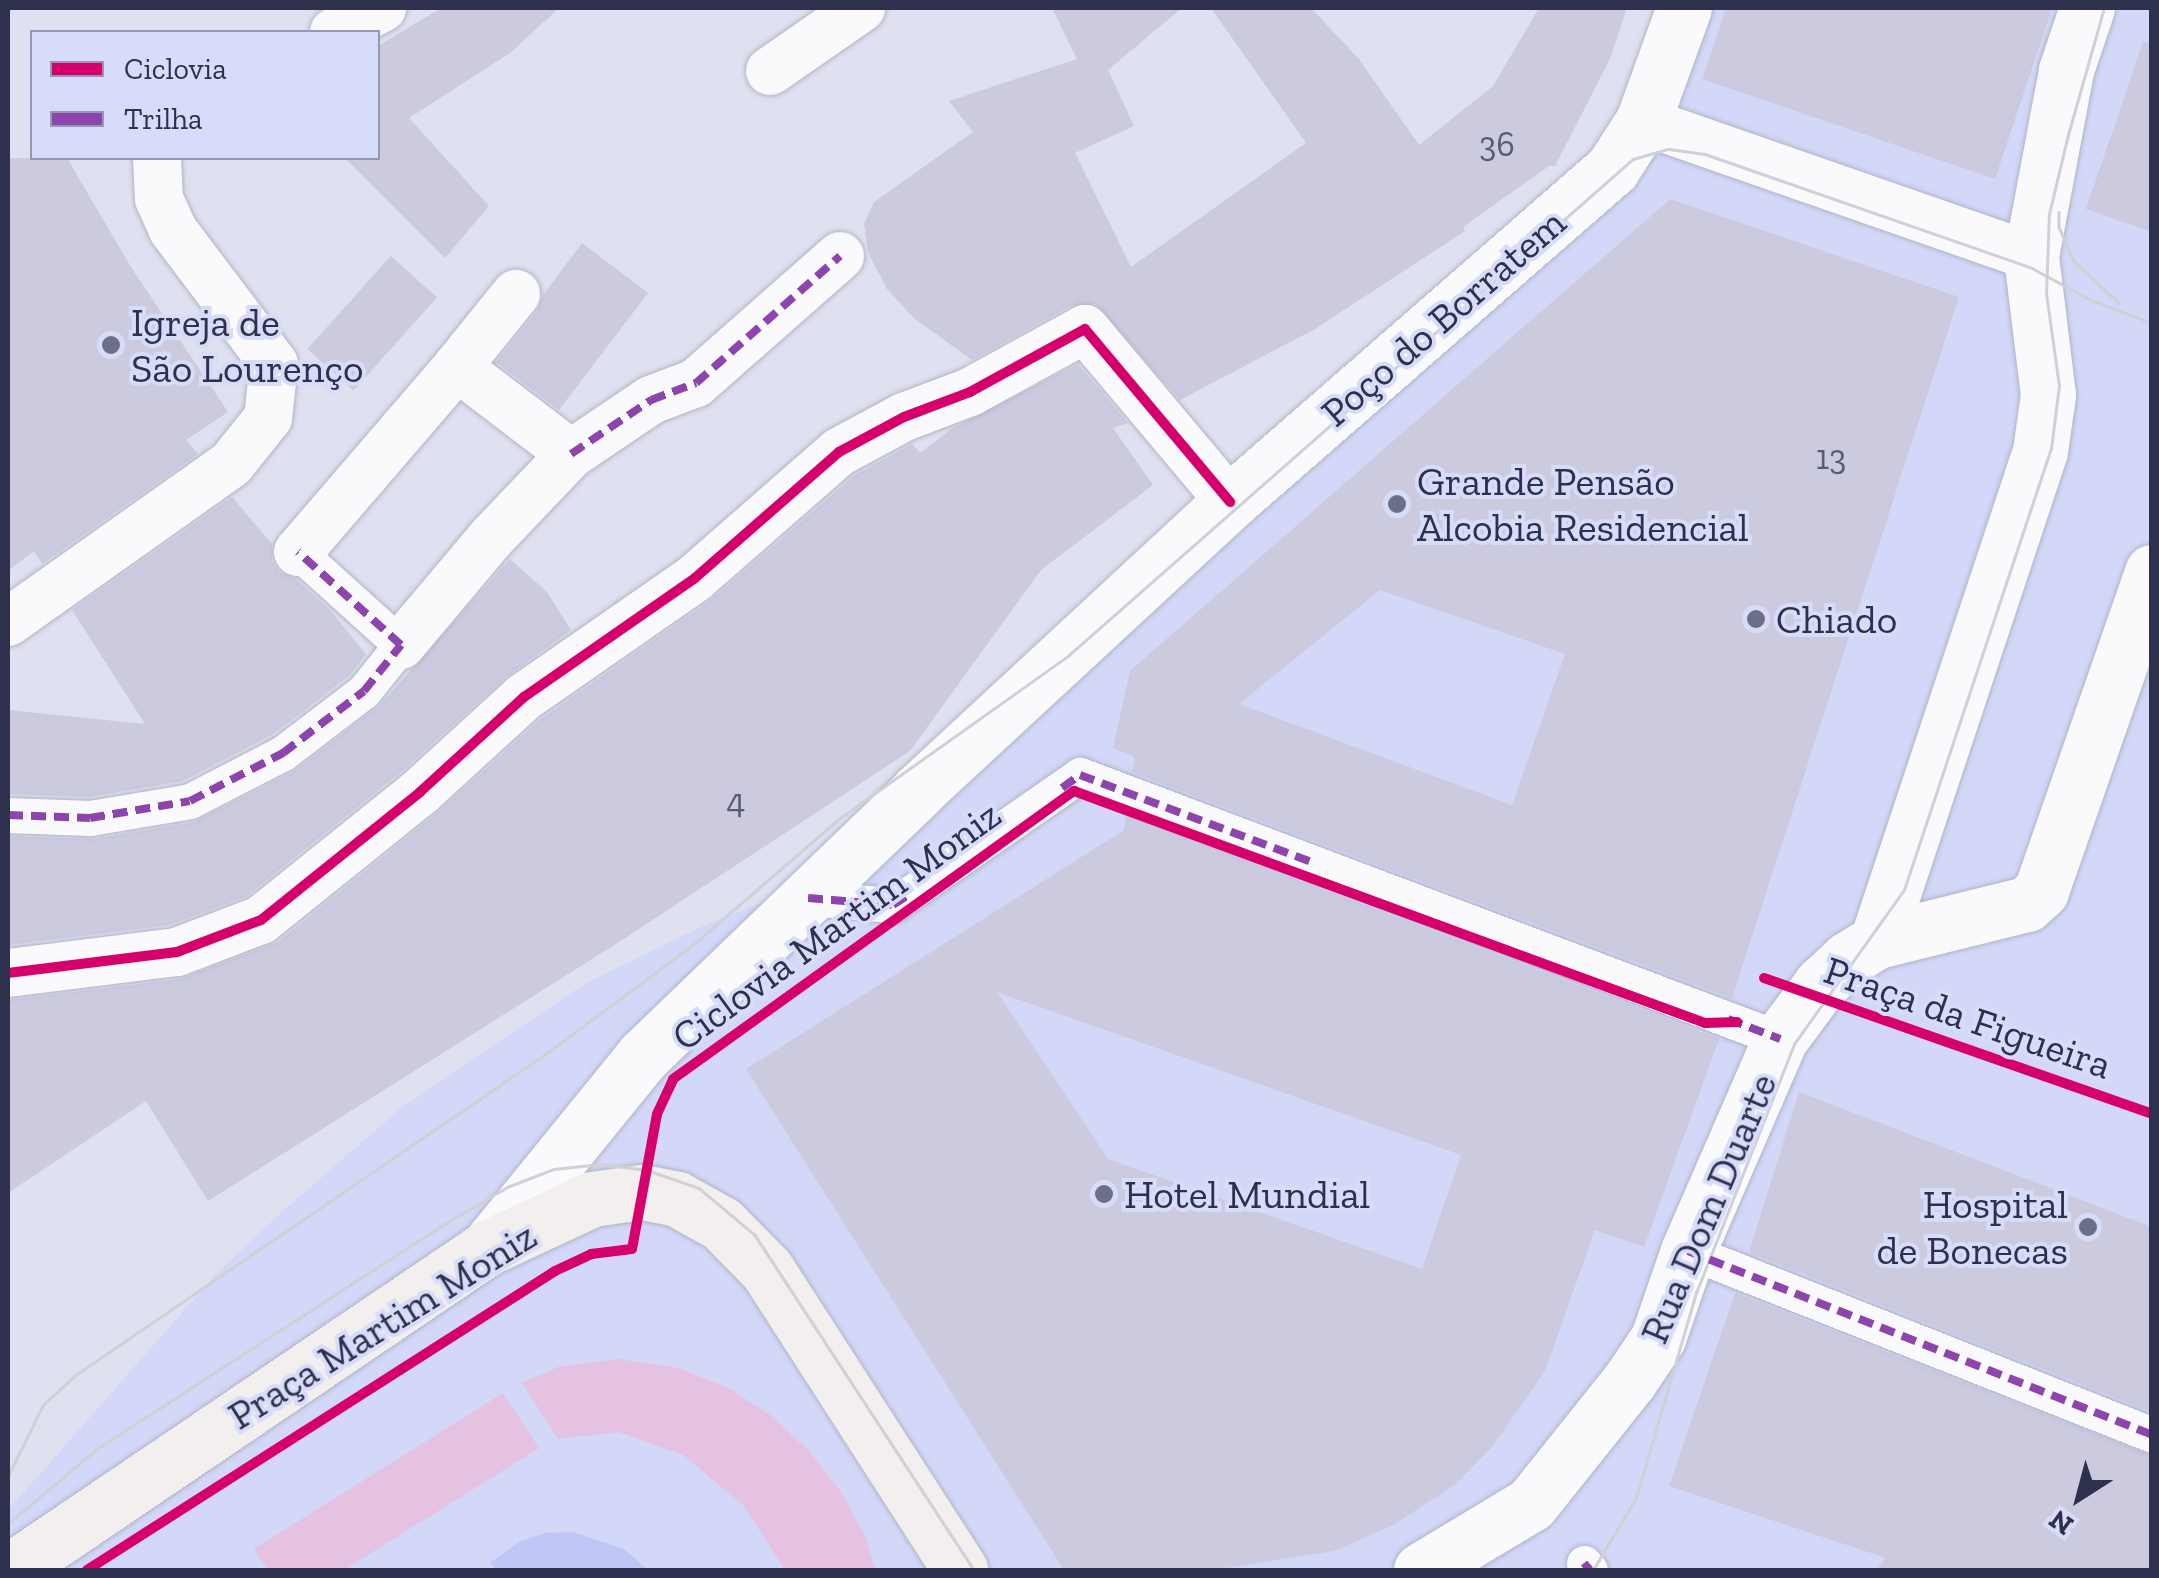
<!DOCTYPE html>
<html>
<head>
<meta charset="utf-8">
<style>
	body { margin:0 }
	#map { position:relative; width:2159px; height:1578px; overflow:hidden; background:#dfe1f0; font-family:"Zilla Slab",serif }
	div>[style] { position:absolute }
	[style*='--x'] { left:calc(var(--x)*1px); top:calc(var(--y)*1px); width:calc(var(--w)*1px); rotate:calc(var(--a)*1deg) }
	.built>* { inset:0; background:#d3d8f8 }
	.green>* { inset:0; background:#e5c1e2 }
	.water>* { inset:0; background:#c0c6f5 }
	.building>* { inset:0; background:#cccade; transform-origin:0 0 }
	.roads { filter:drop-shadow(0 0 2px #b1b4c7) drop-shadow(0 0 2px #b1b4c7) }
	.pedestrian>* { height:35px; margin:-17.5px; padding:0 17.5px; transform-origin:17.5px; border-radius:17.5px; background:#fafafd }
	.minor>* { height:48px; margin:-24px; padding:0 24px; transform-origin:24px; border-radius:24px; background:#fafafd }
	.secondary>* { height:55px; margin:-27.5px; padding:0 27.5px; transform-origin:27.5px; border-radius:27.5px; background:#fafafd }
	.primary>* { height:55px; margin:-27.5px; padding:0 27.5px; transform-origin:27.5px; border-radius:27.5px; background:#f3efef }
	.tram>* { height:2.5px; margin:-1.25px; padding:0 1.25px; transform-origin:1.25px; border-radius:1.25px; background:#d0d0d6 }
	.quiet>* { height:8px; margin-top:-4px; transform-origin:0; background:repeating-linear-gradient(90deg,#8e44ad 0 15px,transparent 0 23px) }
	.cycleway>* { height:10px; margin:-5px; padding:0 5px; transform-origin:5px; border-radius:5px; background:#d6006c }
	.dots>* { width:28px; height:28px; translate:-50% -50%; box-sizing:border-box; border:5px solid #d7dcf8; border-radius:50% }
	span { translate:-50% -50%; white-space:nowrap; text-align:center; line-height:1.15; -webkit-text-stroke:8px #d7dcf8; paint-order:stroke }
	.number-label { font-size:35px; color:#595a74 }
	.number-label span { -webkit-text-stroke-width:0 }
	.street-label { font-size:40px; color:#2e314d }
	.poi-label { font-size:40px; color:#2e314d }
	.left { translate:0 -50%; text-align:left }
	.right { translate:-100% -50%; text-align:right }
	.frame { position:absolute; inset:0; border:10px solid #2e314d; pointer-events:none }
	.legend { position:absolute; left:30px; top:30px; width:350px; height:130px; box-sizing:border-box; background:#d7dcf8; border:2px solid #9398b4; margin:0; padding:12px 18px; list-style:none; font-size:30px; color:#2e314d }
	.legend li { display:flex; align-items:center; gap:20px; height:50px }
	.legend b { width:50px; border:2px solid #9398b4 }
	.north { position:absolute; left:2029px; top:1448px; width:100px; height:100px; -webkit-text-stroke:8px #d7dcf8; paint-order:stroke; rotate:216deg; font-size:28px; font-weight:700; line-height:40px; text-align:center; color:#2e314d }
	.north::after { content:''; display:block; margin:auto; width:35px; height:45px; background:#2e314d; clip-path:polygon(50% 0,100% 100%,50% 72%,0 100%) }
</style>
</head>
<body>
<div id="map">
	<div class="built">
		<i style="clip-path:polygon(1710px 8px,2151px 8px,2151px 1570px,8px 1570px,8px 1510px,217px 1273px,283px 1211px,401px 1108px,583px 985px,696px 929px,780px 895px,1679px 101px)"></i>
	</div>
	<div class="green">
		<i style="clip-path:polygon(618px 1359px,678px 1368px,727px 1387px,770px 1415px,809px 1451px,841px 1492px,866px 1538px,875px 1570px,785px 1570px,744px 1506px,683px 1455px,619px 1432px,558px 1439px,522px 1383px,558px 1367px)"></i>
		<i style="clip-path:polygon(503px 1393px,539px 1448px,344px 1570px,268px 1570px,254px 1549px)"></i>
	</div>
	<div class="water">
		<i style="clip-path:polygon(573px 1532px,624px 1549px,648px 1570px,497px 1570px,490px 1563px,519px 1542px,545px 1533px)"></i>
	</div>
	<div class="building">
		<i style="clip-path:polygon(441px 8px,559px 8px,510px 53px,409px 118px,489px 206px,445px 258px,345px 158px,378px 158px,378px 46px)"></i>
		<i style="clip-path:polygon(1052px 8px,1182px 8px,1108px 70px,1134px 126px,1075px 153px,1131px 267px,1306px 143px,1211px 8px,1311px 8px,1359px 59px,1419px 145px,1493px 86px,1539px 8px,1627px 8px,1610px 59px,1555px 166px,1549px 166px,1463px 227px,1465px 231px,1315px 329px,1180px 400px,1095px 304px,1072px 305px,972px 360px,915px 319px,887px 289px,868px 252px,864px 224px,874px 202px,973px 132px,949px 101px,1077px 59px)"></i>
		<i style="clip-path:polygon(1726px 8px,2052px 8px,1995px 179px,1702px 79px)"></i>
		<i style="clip-path:polygon(2143px 42px,2152px 43px,2152px 232px,2086px 209px)"></i>
		<i style="clip-path:polygon(8px 158px,67px 158px,131px 267px,228px 412px,186px 440px,198px 454px,42px 564px,34px 551px,8px 571px)"></i>
		<i style="clip-path:polygon(evenodd,1670px 199px,1959px 297px,1732px 998px,1132px 772px,1135px 757px,1113px 748px,1130px 671px,1670px 199px,1380px 590px,1565px 654px,1512px 805px,1239px 704px,1380px 590px)"></i>
		<i style="clip-path:polygon(582px 243px,648px 293px,559px 410px,496px 362px,537px 311px,543px 295px)"></i>
		<i style="left:391px;top:256px;width:62px;height:125px;rotate:42deg"></i>
		<i style="clip-path:polygon(1078px 364px,1128px 423px,1113px 428px,1153px 485px,1041px 570px,910px 751px,619px 942px,208px 1201px,146px 1101px,8px 1193px,8px 1000px,180px 979px,278px 942px,437px 813px,541px 719px,711px 600px,855px 475px,912px 444px,920px 453px,951px 429px)"></i>
		<i style="clip-path:polygon(232px 497px,272px 544px,272px 560px,279px 572px,296px 579px,330px 610px,366px 654px,349px 676px,272px 735px,183px 781px,89px 797px,8px 794px,8px 710px,145px 724px,72px 610px)"></i>
		<i style="clip-path:polygon(510px 559px,547px 592px,571px 630px,506px 677px,402px 771px,247px 896px,170px 925px,8px 945px,8px 836px,93px 839px,194px 822px,293px 772px,380px 705px)"></i>
		<i style="clip-path:polygon(evenodd,1126px 815px,1719px 1039px,1644px 1247px,1595px 1230px,1545px 1371px,1492px 1447px,1456px 1484px,1395px 1524px,1335px 1551px,1213px 1570px,1064px 1570px,746px 1069px,1124px 830px,1126px 815px,997px 992px,1461px 1155px,1422px 1269px,1108px 1159px,997px 992px)"></i>
		<i style="clip-path:polygon(1799px 1092px,2152px 1227px,2152px 1412px,1749px 1252px)"></i>
		<i style="clip-path:polygon(1735px 1293px,2152px 1456px,2152px 1570px,1876px 1570px,1886px 1558px,1669px 1486px)"></i>
	</div>
	<div class="roads">
		<div class="pedestrian">
			<i style="--x:8;--y:815;--w:82;--a:2.1"></i>
			<i style="--x:90;--y:818;--w:101;--a:-9.6"></i>
			<i style="--x:190;--y:801;--w:105;--a:-27.3"></i>
			<i style="--x:283;--y:753;--w:102;--a:-37.4"></i>
			<i style="--x:364;--y:691;--w:59;--a:-51.2"></i>
			<i style="--x:401;--y:645;--w:139;--a:-137.9"></i>
			<i style="--x:808;--y:898;--w:85;--a:4.7"></i>
			<i style="--x:893;--y:905;--w:228;--a:-34.8"></i>
			<i style="--x:1080;--y:775;--w:748;--a:20.66"></i>
			<i style="--x:1688;--y:1251;--w:499;--a:21.6"></i>
			<i style="--x:1584;--y:1563;--w:9;--a:49"></i>
		</div>
		<div class="minor">
			<i style="--x:334;--y:32;--w:54;--a:-26.6"></i>
			<i style="--x:770;--y:71;--w:111;--a:-34.7"></i>
			<i style="--x:1643;--y:121;--w:411;--a:19.2"></i>
			<i style="--x:457;--y:367;--w:94;--a:-51.1"></i>
			<i style="--x:298;--y:552;--w:244;--a:-49.3"></i>
			<i style="--x:457;--y:367;--w:143;--a:37.3"></i>
			<i style="--x:8;--y:622;--w:273;--a:-35.3"></i>
			<i style="--x:231;--y:464;--w:59;--a:-51.2"></i>
			<i style="--x:268;--y:418;--w:54;--a:-83.7"></i>
			<i style="--x:274;--y:364;--w:168;--a:-127"></i>
			<i style="--x:173;--y:230;--w:34;--a:-114"></i>
			<i style="--x:159;--y:199;--w:41;--a:-92.8"></i>
			<i style="--x:401;--y:645;--w:141;--a:-49.9"></i>
			<i style="--x:492;--y:537;--w:115;--a:-46.4"></i>
			<i style="--x:571;--y:454;--w:97;--a:-34"></i>
			<i style="--x:651;--y:400;--w:48;--a:-20.7"></i>
			<i style="--x:696;--y:383;--w:192;--a:-41.4"></i>
			<i style="--x:8;--y:973;--w:170;--a:-7.1"></i>
			<i style="--x:177;--y:952;--w:90;--a:-20.9"></i>
			<i style="--x:261;--y:920;--w:204;--a:-38.8"></i>
			<i style="--x:420;--y:792;--w:141;--a:-42.4"></i>
			<i style="--x:524;--y:697;--w:208;--a:-34.8"></i>
			<i style="--x:695;--y:578;--w:191;--a:-41.2"></i>
			<i style="--x:839;--y:452;--w:74;--a:-28.3"></i>
			<i style="--x:904;--y:417;--w:71;--a:-20.7"></i>
			<i style="--x:970;--y:392;--w:131;--a:-28.7"></i>
			<i style="--x:1085;--y:329;--w:226;--a:50"></i>
		</div>
		<div class="secondary">
			<i style="--x:1877;--y:941;--w:516;--a:-71.6"></i>
			<i style="--x:2040;--y:451;--w:57;--a:-81.9"></i>
			<i style="--x:2048;--y:395;--w:140;--a:-97"></i>
			<i style="--x:2031;--y:256;--w:189;--a:-79.3"></i>
			<i style="--x:2066;--y:70;--w:65;--a:-71.3"></i>
			<i style="--x:487;--y:1248;--w:247;--a:-50.9"></i>
			<i style="--x:643;--y:1056;--w:383;--a:-43.9"></i>
			<i style="--x:919;--y:790;--w:424;--a:-42.8"></i>
			<i style="--x:1230;--y:502;--w:507;--a:-41.08"></i>
			<i style="--x:1612;--y:169;--w:57;--a:-57.1"></i>
			<i style="--x:1643;--y:121;--w:120;--a:-70.1"></i>
			<i style="--x:1421;--y:1570;--w:128;--a:-31"></i>
			<i style="--x:1531;--y:1504;--w:159;--a:-51.4"></i>
			<i style="--x:1630;--y:1380;--w:50;--a:-56.3"></i>
			<i style="--x:1658;--y:1338;--w:92;--a:-71"></i>
			<i style="--x:1688;--y:1251;--w:231;--a:-66.5"></i>
			<i style="--x:1780;--y:1039;--w:69;--a:-53.3"></i>
			<i style="--x:1821;--y:984;--w:37;--a:-43"></i>
			<i style="--x:1848;--y:959;--w:34;--a:-32"></i>
			<i style="--x:1877;--y:941;--w:154;--a:-13.9"></i>
			<i style="--x:2027;--y:904;--w:19;--a:-43"></i>
			<i style="--x:2041;--y:891;--w:338;--a:-70.8"></i>
		</div>
		<div class="primary">
			<i style="--x:11;--y:1570;--w:575;--a:-34.08"></i>
			<i style="--x:487;--y:1248;--w:116;--a:-25"></i>
			<i style="--x:592;--y:1199;--w:50;--a:-8"></i>
			<i style="--x:642;--y:1192;--w:36;--a:11"></i>
			<i style="--x:677;--y:1199;--w:51;--a:29.1"></i>
			<i style="--x:722;--y:1224;--w:64;--a:45.6"></i>
			<i style="--x:767;--y:1270;--w:357;--a:57.2"></i>
		</div>
	</div>
	<div class="tram">
		<i style="--x:2066;--y:142;--w:139;--a:-74.2"></i>
		<i style="--x:2059;--y:212;--w:15;--a:90"></i>
		<i style="--x:2059;--y:227;--w:37;--a:66"></i>
		<i style="--x:2074;--y:261;--w:62;--a:43"></i>
		<i style="--x:8;--y:1476;--w:79;--a:-63.8"></i>
		<i style="--x:43;--y:1405;--w:46;--a:-42.4"></i>
		<i style="--x:77;--y:1374;--w:566;--a:-34.34"></i>
		<i style="--x:544;--y:1055;--w:187;--a:-36.5"></i>
		<i style="--x:694;--y:944;--w:193;--a:-40.8"></i>
		<i style="--x:840;--y:818;--w:281;--a:-35.4"></i>
		<i style="--x:1069;--y:655;--w:751;--a:-41.33"></i>
		<i style="--x:1633;--y:159;--w:37;--a:-16"></i>
		<i style="--x:1669;--y:149;--w:36;--a:8"></i>
		<i style="--x:1705;--y:154;--w:346;--a:19.2"></i>
		<i style="--x:2032;--y:268;--w:65;--a:28.5"></i>
		<i style="--x:2089;--y:299;--w:67;--a:20.9"></i>
		<i style="--x:8;--y:1524;--w:118;--a:-40.2"></i>
		<i style="--x:98;--y:1448;--w:411;--a:-32.9"></i>
		<i style="--x:443;--y:1225;--w:74;--a:-30.7"></i>
		<i style="--x:507;--y:1187;--w:50;--a:-21"></i>
		<i style="--x:554;--y:1169;--w:46;--a:-6.2"></i>
		<i style="--x:600;--y:1164;--w:47;--a:7.3"></i>
		<i style="--x:647;--y:1170;--w:55;--a:19.1"></i>
		<i style="--x:699;--y:1188;--w:73;--a:40"></i>
		<i style="--x:755;--y:1235;--w:400;--a:56.8"></i>
		<i style="--x:1593;--y:1570;--w:84;--a:-59.2"></i>
		<i style="--x:1636;--y:1498;--w:214;--a:-73.7"></i>
		<i style="--x:1696;--y:1293;--w:268;--a:-68.5"></i>
		<i style="--x:1794;--y:1044;--w:189;--a:-54.5"></i>
		<i style="--x:1904;--y:890;--w:465;--a:-71.6"></i>
		<i style="--x:2051;--y:449;--w:64;--a:-82.8"></i>
		<i style="--x:2059;--y:386;--w:93;--a:-98"></i>
		<i style="--x:2046;--y:294;--w:80;--a:-87.9"></i>
		<i style="--x:2049;--y:214;--w:85;--a:-76.5"></i>
	</div>
	<div class="quiet">
		<i style="--x:571;--y:454;--w:97;--a:-34"></i>
		<i style="--x:651;--y:400;--w:48;--a:-20.7"></i>
		<i style="--x:696;--y:383;--w:192;--a:-41.4"></i>
		<i style="--x:1062;--y:788;--w:22;--a:-36"></i>
		<i style="--x:1080;--y:775;--w:253;--a:20.6"></i>
		<i style="--x:8;--y:815;--w:82;--a:2.1"></i>
		<i style="--x:90;--y:818;--w:101;--a:-9.6"></i>
		<i style="--x:190;--y:801;--w:105;--a:-27.3"></i>
		<i style="--x:283;--y:753;--w:102;--a:-37.4"></i>
		<i style="--x:364;--y:691;--w:59;--a:-51.2"></i>
		<i style="--x:401;--y:645;--w:139;--a:-137.9"></i>
		<i style="--x:808;--y:898;--w:85;--a:4.7"></i>
		<i style="--x:893;--y:905;--w:20;--a:-33"></i>
		<i style="--x:1728;--y:1019;--w:56;--a:21"></i>
		<i style="--x:1688;--y:1251;--w:499;--a:21.6"></i>
		<i style="--x:1584;--y:1563;--w:9;--a:49"></i>
	</div>
	<div class="cycleway">
		<i style="--x:8;--y:973;--w:170;--a:-7.1"></i>
		<i style="--x:177;--y:952;--w:90;--a:-20.9"></i>
		<i style="--x:261;--y:920;--w:204;--a:-38.8"></i>
		<i style="--x:420;--y:792;--w:141;--a:-42.4"></i>
		<i style="--x:524;--y:697;--w:208;--a:-34.8"></i>
		<i style="--x:695;--y:578;--w:191;--a:-41.2"></i>
		<i style="--x:839;--y:452;--w:74;--a:-28.3"></i>
		<i style="--x:904;--y:417;--w:71;--a:-20.7"></i>
		<i style="--x:970;--y:392;--w:131;--a:-28.7"></i>
		<i style="--x:1085;--y:329;--w:226;--a:50"></i>
		<i style="--x:1764;--y:978;--w:411;--a:19.3"></i>
		<i style="--x:87;--y:1570;--w:555;--a:-32.57"></i>
		<i style="--x:555;--y:1271;--w:40;--a:-25"></i>
		<i style="--x:591;--y:1254;--w:41;--a:-7"></i>
		<i style="--x:632;--y:1249;--w:137;--a:-79.5"></i>
		<i style="--x:657;--y:1114;--w:38;--a:-65"></i>
		<i style="--x:673;--y:1079;--w:494;--a:-35.7"></i>
		<i style="--x:1074;--y:791;--w:672;--a:20.19"></i>
		<i style="--x:1705;--y:1023;--w:32;--a:-2"></i>
	</div>
	<div class="dots">
		<i style="left:111px;top:345px;background:#6c6f86"></i>
		<i style="left:1397px;top:504px;background:#6c6f86"></i>
		<i style="left:1756px;top:619px;background:#6c6f86"></i>
		<i style="left:1104px;top:1194px;background:#6c6f86"></i>
		<i style="left:2088px;top:1227px;background:#6c6f86"></i>
	</div>
	<div class="number-label">
		<span style="left:1497px;top:144px">36</span>
		<span style="left:1831px;top:457px">13</span>
		<span style="left:736px;top:801px">4</span>
	</div>
	<div class="street-label">
		<span style="left:1443px;top:317px;rotate:-41deg">Poço do Borratem</span>
		<span style="left:836px;top:925px;rotate:-36deg">Ciclovia Martim Moniz</span>
		<span style="left:1968px;top:1017px;rotate:19deg">Praça da Figueira</span>
		<span style="left:1708px;top:1208px;rotate:-67deg">Rua Dom Duarte</span>
		<span style="left:382px;top:1325px;rotate:-32deg">Praça Martim Moniz</span>
	</div>
	<div class="poi-label">
		<span class="left" style="left:131px;top:345px">Igreja de<br>São Lourenço</span>
		<span class="left" style="left:1417px;top:504px">Grande Pensão<br>Alcobia Residencial</span>
		<span class="left" style="left:1776px;top:619px">Chiado</span>
		<span class="left" style="left:1124px;top:1194px">Hotel Mundial</span>
		<span class="right" style="left:2068px;top:1227px">Hospital<br>de Bonecas</span>
	</div>
	<div class="frame"></div>
	<ul class="legend">
	<li><b style="height:12px;background:#d6006c"></b>Ciclovia</li>
	<li><b style="height:12px;background:#8e44ad"></b>Trilha</li>
	</ul>
	<div class="north">N</div>
</div>
</body>
</html>
